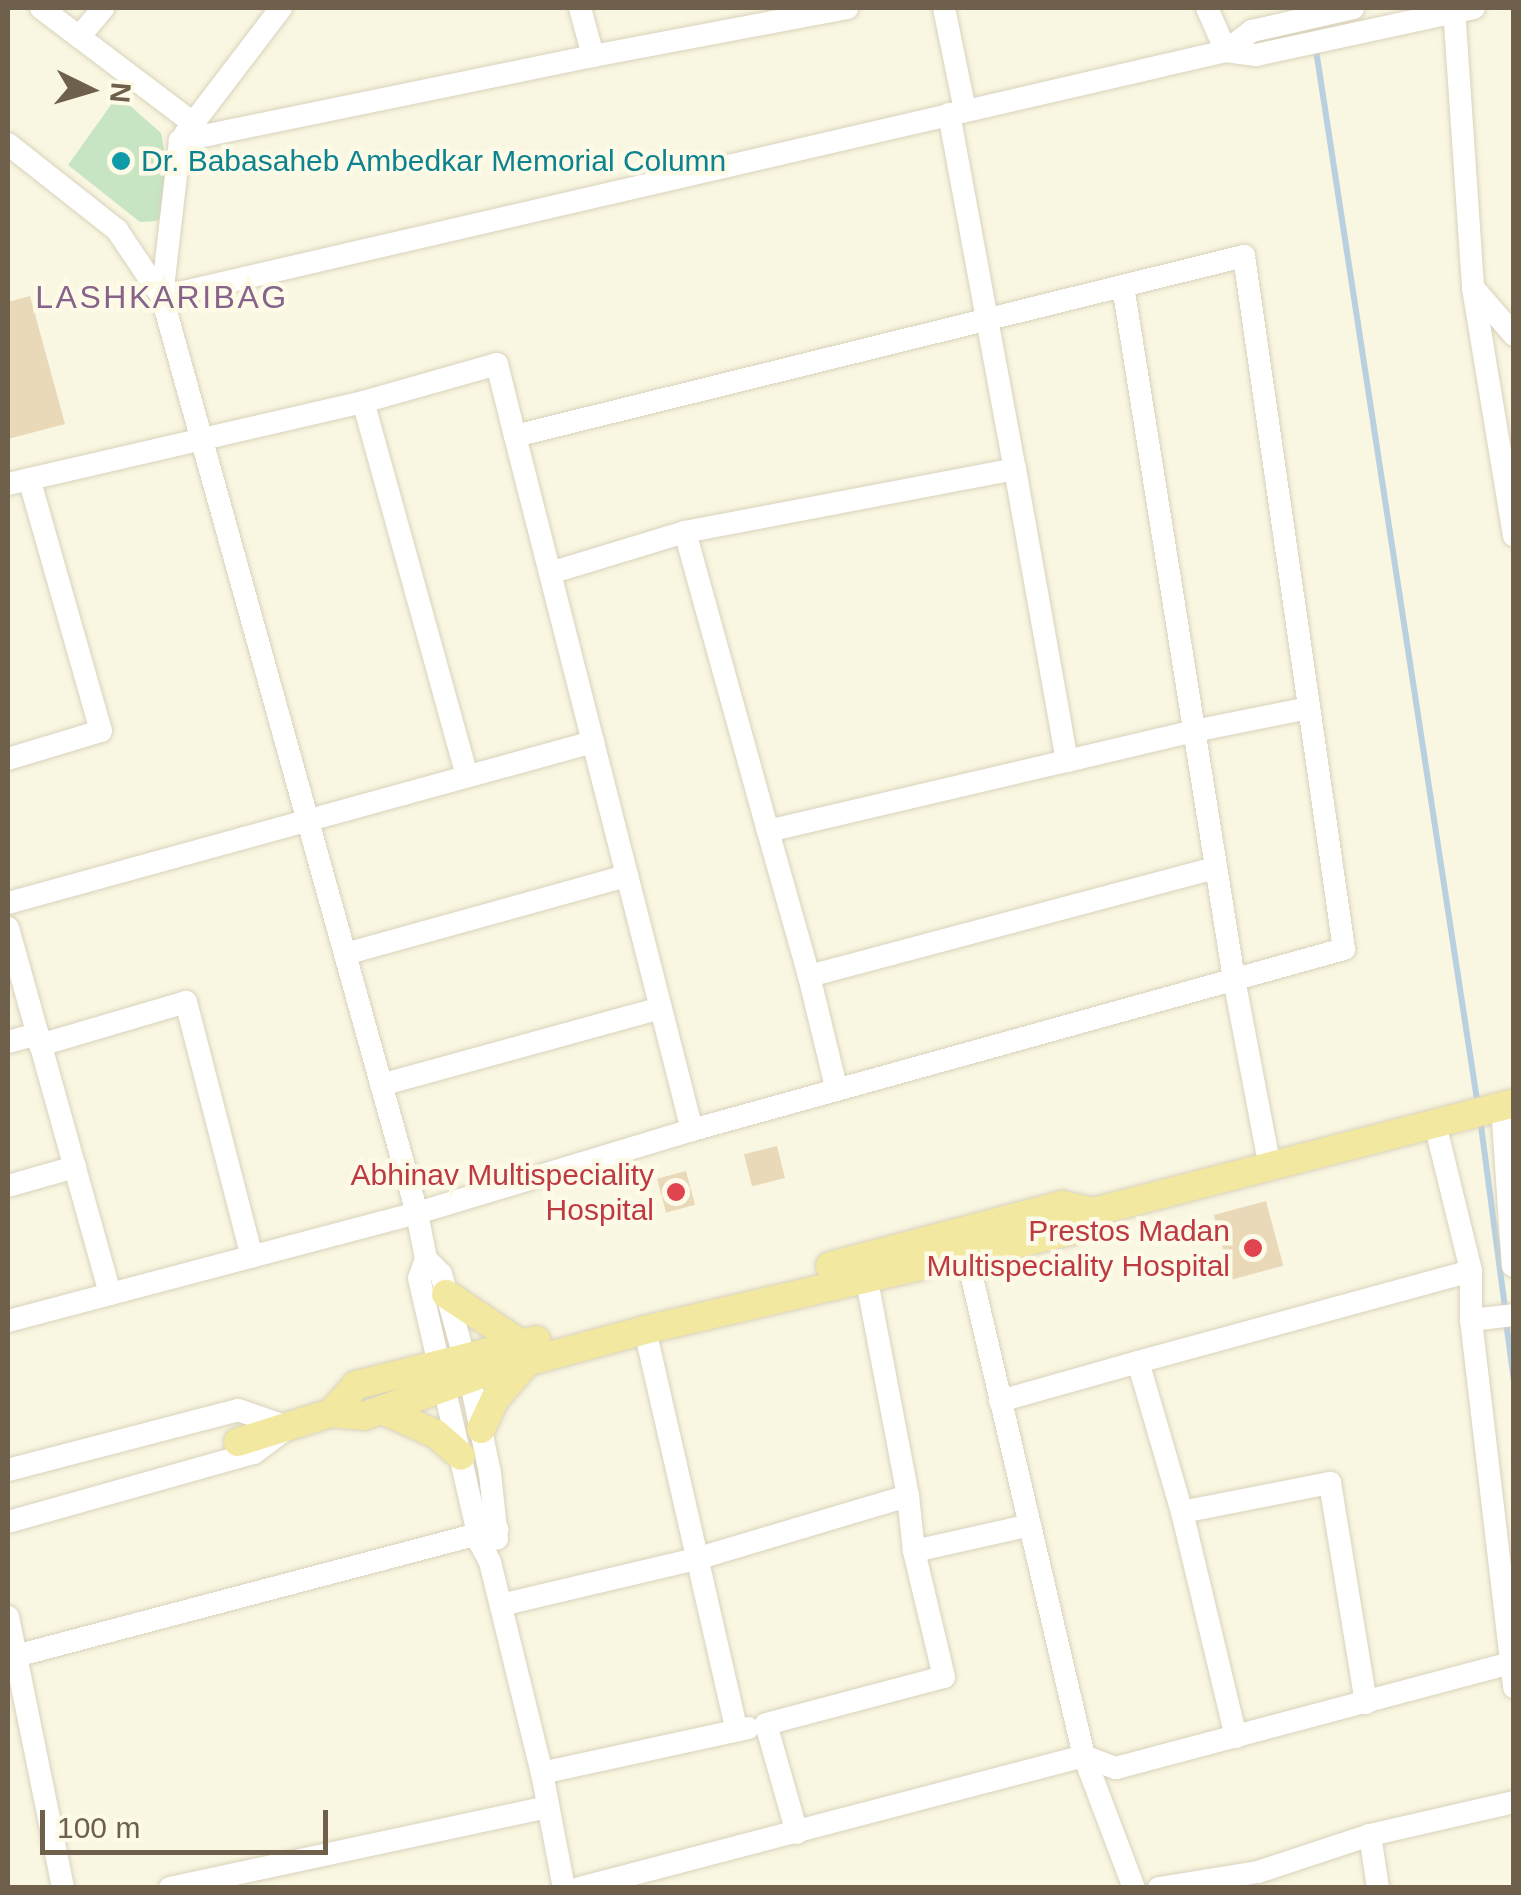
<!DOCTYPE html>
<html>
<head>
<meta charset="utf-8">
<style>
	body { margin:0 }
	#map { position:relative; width:1521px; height:1895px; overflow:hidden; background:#f9f6e1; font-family:Arial,sans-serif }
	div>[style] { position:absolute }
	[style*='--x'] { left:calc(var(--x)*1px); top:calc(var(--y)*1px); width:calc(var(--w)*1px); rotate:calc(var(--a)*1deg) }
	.green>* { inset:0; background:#c7e5c2 }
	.stream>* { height:6px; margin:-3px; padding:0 3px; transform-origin:3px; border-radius:3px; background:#b8d0e0 }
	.building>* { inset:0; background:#e9d9b9; transform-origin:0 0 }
	.roads { filter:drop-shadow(0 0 2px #d9d2bc) drop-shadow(0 0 2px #d9d2bc) }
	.minor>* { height:22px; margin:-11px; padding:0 11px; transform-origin:11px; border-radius:11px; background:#fff }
	.major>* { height:28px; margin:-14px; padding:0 14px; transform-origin:14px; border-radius:14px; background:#f2e89f }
	.dots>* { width:28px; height:28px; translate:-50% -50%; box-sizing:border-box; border:5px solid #fdfae7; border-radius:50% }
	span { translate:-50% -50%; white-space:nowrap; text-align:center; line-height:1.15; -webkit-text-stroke:9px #fdfae7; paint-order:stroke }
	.culture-label { font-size:30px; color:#0d838f }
	.left { translate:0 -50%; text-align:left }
	.health-label { font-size:30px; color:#be3a42 }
	.right { translate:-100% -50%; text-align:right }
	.neighbourhood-label { font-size:32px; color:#87638b; letter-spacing:2.5px }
	.frame { position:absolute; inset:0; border:10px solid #6e604b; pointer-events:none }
	.north { position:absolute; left:40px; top:40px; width:100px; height:100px; -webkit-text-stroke:8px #fdfae7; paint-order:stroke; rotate:95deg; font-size:28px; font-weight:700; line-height:40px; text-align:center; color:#6e604b }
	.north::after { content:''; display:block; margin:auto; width:35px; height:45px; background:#6e604b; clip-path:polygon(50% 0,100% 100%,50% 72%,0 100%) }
	.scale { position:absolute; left:40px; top:1810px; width:288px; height:45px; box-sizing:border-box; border:5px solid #6e604b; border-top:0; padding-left:12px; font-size:30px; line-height:35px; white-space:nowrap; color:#6e604b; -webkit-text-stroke:8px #fdfae7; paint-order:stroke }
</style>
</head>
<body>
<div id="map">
	<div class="green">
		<i style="clip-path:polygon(118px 95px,161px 133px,168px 169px,167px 210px,157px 221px,140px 222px,68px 165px)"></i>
	</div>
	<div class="stream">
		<i style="--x:1316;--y:50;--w:1068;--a:81.28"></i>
		<i style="--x:1480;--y:1118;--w:193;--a:82.5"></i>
		<i style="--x:1506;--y:1321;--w:62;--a:82.5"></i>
	</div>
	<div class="building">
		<i style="clip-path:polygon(30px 296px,65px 424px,8px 439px,8px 302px)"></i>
		<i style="left:777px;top:1146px;width:33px;height:34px;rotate:76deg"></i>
		<i style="left:686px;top:1171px;width:35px;height:30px;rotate:75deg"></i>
		<i style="left:1266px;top:1201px;width:67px;height:54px;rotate:75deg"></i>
	</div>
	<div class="roads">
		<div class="minor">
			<i style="--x:41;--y:8;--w:191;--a:37.1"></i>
			<i style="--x:580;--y:8;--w:50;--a:74.8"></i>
			<i style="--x:593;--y:56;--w:422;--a:168.4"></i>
			<i style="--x:180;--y:141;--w:157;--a:96.6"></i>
			<i style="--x:162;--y:297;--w:1092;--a:-13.02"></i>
			<i style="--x:1226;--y:51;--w:30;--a:8"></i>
			<i style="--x:1256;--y:55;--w:223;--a:-12.2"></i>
			<i style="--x:944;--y:8;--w:104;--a:78.4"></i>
			<i style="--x:1207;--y:8;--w:47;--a:66.2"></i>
			<i style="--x:1454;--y:8;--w:281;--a:86.1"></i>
			<i style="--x:1473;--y:288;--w:251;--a:80.6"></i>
			<i style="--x:79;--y:37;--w:38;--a:-50"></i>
			<i style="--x:1226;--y:51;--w:33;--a:-38"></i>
			<i style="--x:1252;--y:31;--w:104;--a:-12.8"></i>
			<i style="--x:593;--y:56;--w:259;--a:-10.7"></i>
			<i style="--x:949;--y:114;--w:361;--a:79.5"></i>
			<i style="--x:185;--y:134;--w:158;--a:-52.7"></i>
			<i style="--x:8;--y:144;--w:139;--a:38.3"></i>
			<i style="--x:117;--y:230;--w:81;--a:56.1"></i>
			<i style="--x:162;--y:297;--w:951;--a:74.44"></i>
			<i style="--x:417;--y:1213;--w:47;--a:78.9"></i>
			<i style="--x:426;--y:1259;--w:20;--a:110"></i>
			<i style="--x:419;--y:1278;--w:272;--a:77"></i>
			<i style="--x:480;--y:1543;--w:21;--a:62"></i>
			<i style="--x:490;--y:1562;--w:217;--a:76.2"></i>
			<i style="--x:542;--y:1773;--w:117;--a:79.2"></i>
			<i style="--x:1244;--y:256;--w:700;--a:81.79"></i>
			<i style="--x:1344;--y:949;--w:677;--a:164.48"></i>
			<i style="--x:692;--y:1130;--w:716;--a:-104.31"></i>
			<i style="--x:515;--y:436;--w:751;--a:-13.87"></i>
			<i style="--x:1123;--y:286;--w:702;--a:80.9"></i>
			<i style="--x:1234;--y:979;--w:191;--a:79.2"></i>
			<i style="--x:1476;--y:291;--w:58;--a:49.2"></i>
			<i style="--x:8;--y:484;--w:364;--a:-13"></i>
			<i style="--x:550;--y:573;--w:141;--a:-16.9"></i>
			<i style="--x:8;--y:759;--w:97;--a:-16.8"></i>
			<i style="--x:101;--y:731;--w:262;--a:-105.9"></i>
			<i style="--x:1067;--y:761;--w:297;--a:-100.1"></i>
			<i style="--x:1015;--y:469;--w:336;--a:169.2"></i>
			<i style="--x:685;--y:532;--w:310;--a:74.5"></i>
			<i style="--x:768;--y:831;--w:307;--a:-13.2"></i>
			<i style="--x:1067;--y:761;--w:130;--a:-13.3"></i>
			<i style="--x:1194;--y:731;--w:117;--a:-11.3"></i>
			<i style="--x:467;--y:776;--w:388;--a:-105.5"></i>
			<i style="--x:363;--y:402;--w:139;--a:-15.8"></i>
			<i style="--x:497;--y:364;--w:74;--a:76"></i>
			<i style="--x:768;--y:831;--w:151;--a:74.2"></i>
			<i style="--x:809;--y:976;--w:421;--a:-14.9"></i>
			<i style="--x:8;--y:903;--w:607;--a:-15.39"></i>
			<i style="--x:8;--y:928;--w:380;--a:74.4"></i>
			<i style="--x:345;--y:954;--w:293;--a:-15.5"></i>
			<i style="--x:809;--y:976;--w:114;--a:76.3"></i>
			<i style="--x:8;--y:1042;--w:31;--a:-15"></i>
			<i style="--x:40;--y:1045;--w:152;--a:-16.4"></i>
			<i style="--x:186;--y:1002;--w:263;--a:75.5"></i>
			<i style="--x:381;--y:1085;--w:290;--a:-15.4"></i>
			<i style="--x:1502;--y:1106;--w:160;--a:86.1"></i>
			<i style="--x:1435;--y:1124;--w:151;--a:76.2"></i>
			<i style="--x:1471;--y:1271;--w:49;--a:90"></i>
			<i style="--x:1471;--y:1320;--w:370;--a:83.3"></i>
			<i style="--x:8;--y:1186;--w:70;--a:-15.8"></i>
			<i style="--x:426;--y:1259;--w:21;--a:45"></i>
			<i style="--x:441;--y:1274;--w:108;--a:74.4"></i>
			<i style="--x:470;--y:1378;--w:97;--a:78.1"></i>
			<i style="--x:490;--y:1473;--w:66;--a:83.9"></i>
			<i style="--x:1471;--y:1320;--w:43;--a:-6.6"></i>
			<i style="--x:8;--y:1321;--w:423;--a:-14.8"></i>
			<i style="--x:417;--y:1213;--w:287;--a:-16.8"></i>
			<i style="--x:645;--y:1330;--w:411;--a:77.1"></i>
			<i style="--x:1000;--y:1401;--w:143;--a:-15.8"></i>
			<i style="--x:8;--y:1470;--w:238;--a:-14.6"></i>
			<i style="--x:238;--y:1410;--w:53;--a:18.8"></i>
			<i style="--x:1182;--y:1512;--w:156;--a:-106.3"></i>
			<i style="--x:1138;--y:1362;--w:345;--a:-15.3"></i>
			<i style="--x:8;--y:1522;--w:255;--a:-15.7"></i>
			<i style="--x:254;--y:1453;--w:35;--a:-37"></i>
			<i style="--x:914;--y:1551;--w:119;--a:-12.6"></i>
			<i style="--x:501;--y:1605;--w:200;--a:-13.3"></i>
			<i style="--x:696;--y:1559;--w:221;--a:-16.6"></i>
			<i style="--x:8;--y:1617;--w:277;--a:78.5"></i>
			<i style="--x:8;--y:1658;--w:506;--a:-14.78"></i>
			<i style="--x:1236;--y:1737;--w:231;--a:-103.5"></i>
			<i style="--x:1182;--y:1512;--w:151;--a:-11.1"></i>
			<i style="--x:1330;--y:1483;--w:223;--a:80.7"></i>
			<i style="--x:1084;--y:1756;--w:34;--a:21"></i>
			<i style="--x:1116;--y:1768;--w:408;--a:-14.9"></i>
			<i style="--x:1084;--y:1756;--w:141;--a:69.3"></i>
			<i style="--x:542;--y:1773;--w:211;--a:-12.3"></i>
			<i style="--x:797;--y:1833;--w:113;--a:-105.9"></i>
			<i style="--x:766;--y:1724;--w:184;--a:-14.8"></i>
			<i style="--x:944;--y:1677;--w:130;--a:-103.4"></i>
			<i style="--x:914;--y:1551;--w:55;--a:-96.2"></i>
			<i style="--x:908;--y:1496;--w:224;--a:-100.8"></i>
			<i style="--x:1370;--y:1835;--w:54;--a:81.4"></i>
			<i style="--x:170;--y:1888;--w:386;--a:-12.1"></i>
			<i style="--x:580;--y:1888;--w:521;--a:-14.68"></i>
			<i style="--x:1084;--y:1756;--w:531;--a:-103.17"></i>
			<i style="--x:1159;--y:1888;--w:100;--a:-9.2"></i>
			<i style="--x:1258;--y:1872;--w:118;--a:-18.3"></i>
			<i style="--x:1370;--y:1835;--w:148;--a:-12.9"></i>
		</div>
		<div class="major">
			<i style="--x:830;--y:1266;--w:240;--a:-14.7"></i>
			<i style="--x:1062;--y:1205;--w:32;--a:13"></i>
			<i style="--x:446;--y:1294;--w:90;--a:33.7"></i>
			<i style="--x:382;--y:1410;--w:59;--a:24"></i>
			<i style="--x:436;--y:1434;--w:33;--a:41"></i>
			<i style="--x:331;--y:1413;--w:38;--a:-48"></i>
			<i style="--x:356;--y:1385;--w:186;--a:-14"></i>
			<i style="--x:481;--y:1429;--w:33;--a:-65"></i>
			<i style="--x:495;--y:1399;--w:49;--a:-49.1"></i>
			<i style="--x:238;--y:1442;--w:97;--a:-17.3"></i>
			<i style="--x:331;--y:1413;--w:33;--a:5"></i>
			<i style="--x:364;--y:1416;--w:125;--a:-19.6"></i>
			<i style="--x:482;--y:1374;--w:169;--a:-15.1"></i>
			<i style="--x:645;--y:1330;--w:436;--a:-13.1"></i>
			<i style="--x:1070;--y:1231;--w:30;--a:-40"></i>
			<i style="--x:1093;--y:1212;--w:435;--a:-14.5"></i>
		</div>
	</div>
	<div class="dots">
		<i style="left:121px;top:161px;background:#0f9aa8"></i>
		<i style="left:676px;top:1192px;background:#e0444e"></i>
		<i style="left:1253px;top:1248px;background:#e0444e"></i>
	</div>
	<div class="culture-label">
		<span class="left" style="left:141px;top:161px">Dr. Babasaheb Ambedkar Memorial Column</span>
	</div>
	<div class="health-label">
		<span class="right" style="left:654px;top:1192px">Abhinav Multispeciality<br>Hospital</span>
		<span class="right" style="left:1230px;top:1248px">Prestos Madan<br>Multispeciality Hospital</span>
	</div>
	<div class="neighbourhood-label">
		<span style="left:162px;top:297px">LASHKARIBAG</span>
	</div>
	<div class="frame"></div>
	<div class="north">N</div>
	<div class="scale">100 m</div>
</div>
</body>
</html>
